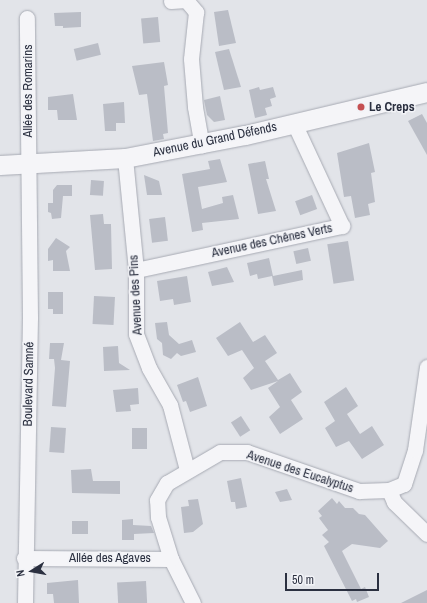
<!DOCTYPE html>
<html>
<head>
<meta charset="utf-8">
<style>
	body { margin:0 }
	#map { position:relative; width:427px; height:603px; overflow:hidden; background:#e2e4e9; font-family:"Archivo Narrow",sans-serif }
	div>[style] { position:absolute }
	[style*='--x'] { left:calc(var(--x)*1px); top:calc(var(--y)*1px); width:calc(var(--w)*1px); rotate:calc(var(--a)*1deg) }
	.building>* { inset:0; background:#babdc6; transform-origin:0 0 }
	.roads { filter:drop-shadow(0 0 1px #a7aab3) drop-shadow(0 0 1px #a7aab3) }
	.minor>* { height:15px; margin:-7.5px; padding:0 7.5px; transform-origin:7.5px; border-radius:7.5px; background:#f5f5f8 }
	.tertiary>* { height:19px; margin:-9.5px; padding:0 9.5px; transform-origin:9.5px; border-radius:9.5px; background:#f5f5f8 }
	.dots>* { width:11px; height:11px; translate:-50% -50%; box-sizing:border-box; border:2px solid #f2f3f7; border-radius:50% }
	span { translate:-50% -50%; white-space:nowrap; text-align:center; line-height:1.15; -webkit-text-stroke:3px #f2f3f7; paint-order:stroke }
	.street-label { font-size:13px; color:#2b3040 }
	.poi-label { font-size:13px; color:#2b3040; font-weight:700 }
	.left { translate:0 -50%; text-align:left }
	.north { position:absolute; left:12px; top:551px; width:40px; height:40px; -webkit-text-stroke:3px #f2f3f7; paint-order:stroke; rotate:259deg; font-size:11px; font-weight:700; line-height:16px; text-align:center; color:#2b3040 }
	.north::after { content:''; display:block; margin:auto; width:14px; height:18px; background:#2b3040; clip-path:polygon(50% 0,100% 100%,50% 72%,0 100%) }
	.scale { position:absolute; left:285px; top:573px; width:94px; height:18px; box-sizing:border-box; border:2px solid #2b3040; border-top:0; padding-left:5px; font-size:12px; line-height:14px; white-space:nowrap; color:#2b3040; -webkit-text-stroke:3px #f2f3f7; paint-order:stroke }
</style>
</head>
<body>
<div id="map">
	<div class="building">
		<i style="clip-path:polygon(228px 10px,236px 43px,219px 46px,214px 12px)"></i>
		<i style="clip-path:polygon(81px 12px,81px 27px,63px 28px,63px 26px,55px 26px,54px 13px)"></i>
		<i style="left:158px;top:17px;width:25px;height:17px;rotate:85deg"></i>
		<i style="left:98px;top:43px;width:12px;height:25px;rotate:76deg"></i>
		<i style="clip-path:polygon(229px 49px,241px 87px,224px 90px,215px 52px)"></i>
		<i style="clip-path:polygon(164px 62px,168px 85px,164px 86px,168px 133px,163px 134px,164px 139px,153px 141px,147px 94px,139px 95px,132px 66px)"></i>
		<i style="clip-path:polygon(259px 87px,260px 90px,273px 87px,276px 97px,270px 99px,272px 106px,265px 108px,267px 115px,255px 118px,249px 90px)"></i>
		<i style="clip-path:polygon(73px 94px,77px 120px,58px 120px,57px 110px,48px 110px,48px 97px)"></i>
		<i style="clip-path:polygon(220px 96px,225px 120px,214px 122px,207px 115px,204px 100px)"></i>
		<i style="clip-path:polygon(124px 102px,125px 123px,116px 123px,116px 131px,105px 131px,103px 104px)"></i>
		<i style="clip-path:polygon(422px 114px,427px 123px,427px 155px,408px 121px)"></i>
		<i style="clip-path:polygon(369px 143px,375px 172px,371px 173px,375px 202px,368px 204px,370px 215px,355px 218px,351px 196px,344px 197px,337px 153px)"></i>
		<i style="clip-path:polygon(220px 159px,227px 182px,198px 187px,202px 209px,223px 203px,222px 197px,233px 195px,239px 219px,202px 223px,203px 230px,192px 232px,182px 174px,210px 169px,208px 161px)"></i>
		<i style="clip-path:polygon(265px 161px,269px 179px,266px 179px,276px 211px,258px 214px,248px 164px)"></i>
		<i style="clip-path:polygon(144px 175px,159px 181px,162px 195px,147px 195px)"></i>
		<i style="left:91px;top:180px;width:13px;height:15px;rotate:4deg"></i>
		<i style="clip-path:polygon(57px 185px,72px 185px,72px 196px,63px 196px,61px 218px,52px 219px,51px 213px,48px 212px,48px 203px,53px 203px,53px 190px)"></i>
		<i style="left:312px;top:195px;width:15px;height:18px;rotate:70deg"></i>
		<i style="clip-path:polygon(103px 214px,104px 224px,111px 224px,112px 269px,95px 270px,90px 215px)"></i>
		<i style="left:165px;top:217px;width:24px;height:16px;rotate:83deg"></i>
		<i style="clip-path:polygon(56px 238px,70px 247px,66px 251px,70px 271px,53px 271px,53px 260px,48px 261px,48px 249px)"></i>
		<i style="left:348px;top:241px;width:40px;height:21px;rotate:81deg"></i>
		<i style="left:308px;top:248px;width:13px;height:15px;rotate:77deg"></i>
		<i style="clip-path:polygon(269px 258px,273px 276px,302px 270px,303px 280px,274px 286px,272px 276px,258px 279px,257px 274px,250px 276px,247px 263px)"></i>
		<i style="clip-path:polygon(227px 267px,234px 282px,212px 286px,208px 272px)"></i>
		<i style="clip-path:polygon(187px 276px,191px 302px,174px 305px,173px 299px,160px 301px,157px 281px)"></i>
		<i style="clip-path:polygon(48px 292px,63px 292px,63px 314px,53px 314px,53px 309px,48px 309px)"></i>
		<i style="left:94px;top:296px;width:21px;height:28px;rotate:3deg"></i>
		<i style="clip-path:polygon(167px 322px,169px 335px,179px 344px,192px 340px,196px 352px,181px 356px,177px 353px,171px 359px,163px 355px,162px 343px,157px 339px,155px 323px)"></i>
		<i style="clip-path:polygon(240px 322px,253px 342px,265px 335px,277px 353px,265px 361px,278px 380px,290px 373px,302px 392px,291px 400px,303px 419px,280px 434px,269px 417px,280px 407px,268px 388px,278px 381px,251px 390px,243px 378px,254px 368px,242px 350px,228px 356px,216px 338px)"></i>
		<i style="clip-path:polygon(50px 343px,64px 343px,61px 360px,70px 361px,66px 407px,52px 406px,55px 368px,54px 359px,49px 359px)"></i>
		<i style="clip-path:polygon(118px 346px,119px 363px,130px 370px,104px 371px,103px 347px)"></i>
		<i style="clip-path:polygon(198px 377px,207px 406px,190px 412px,186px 401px,183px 402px,177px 385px)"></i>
		<i style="clip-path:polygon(346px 387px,358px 406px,347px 414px,360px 434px,372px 426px,384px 445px,362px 459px,349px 441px,336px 447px,325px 428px,335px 421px,324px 402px)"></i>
		<i style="clip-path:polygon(138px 388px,139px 404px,130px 405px,131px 411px,116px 412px,113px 390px)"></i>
		<i style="left:241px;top:416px;width:17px;height:12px;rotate:57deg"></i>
		<i style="left:51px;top:427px;width:15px;height:25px;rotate:4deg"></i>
		<i style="left:132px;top:428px;width:15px;height:21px"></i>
		<i style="clip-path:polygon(91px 469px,93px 481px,120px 481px,120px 494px,72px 493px,71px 470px)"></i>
		<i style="clip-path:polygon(241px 478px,247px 507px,236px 509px,235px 502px,231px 502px,227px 481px)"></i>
		<i style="clip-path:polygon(287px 489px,292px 500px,280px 502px,275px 492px)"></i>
		<i style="clip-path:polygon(332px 498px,337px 504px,339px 501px,345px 508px,353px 508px,359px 514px,365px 515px,388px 541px,380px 548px,352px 544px,342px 551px,361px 589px,365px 587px,369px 597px,357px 602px,356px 599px,352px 601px,324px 546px,329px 542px,322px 535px,328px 530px,319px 518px,322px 516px,318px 511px)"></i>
		<i style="clip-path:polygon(198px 499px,203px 524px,193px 532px,184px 533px,181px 507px,189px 506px,188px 500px)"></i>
		<i style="clip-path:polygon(133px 519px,133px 525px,151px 526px,154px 533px,134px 534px,134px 540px,122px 540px,122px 520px)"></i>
		<i style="left:72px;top:521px;width:16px;height:13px"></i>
		<i style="clip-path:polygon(78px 580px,79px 603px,54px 603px,53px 594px,47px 594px,47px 583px)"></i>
		<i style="left:146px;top:581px;width:22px;height:29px;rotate:87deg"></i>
		<i style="clip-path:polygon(427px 590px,427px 603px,401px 603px)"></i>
	</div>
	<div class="roads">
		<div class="minor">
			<i style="--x:171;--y:1;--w:15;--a:-4"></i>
			<i style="--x:186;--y:0;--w:16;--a:50"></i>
			<i style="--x:196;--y:12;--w:47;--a:96.1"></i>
			<i style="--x:191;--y:59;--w:48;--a:85.2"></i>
			<i style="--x:195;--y:107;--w:39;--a:80"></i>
			<i style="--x:125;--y:158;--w:113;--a:84.4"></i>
			<i style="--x:136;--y:270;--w:64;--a:90"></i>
			<i style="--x:136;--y:334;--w:36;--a:69"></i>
			<i style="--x:149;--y:368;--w:43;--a:60.4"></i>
			<i style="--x:170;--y:405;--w:67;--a:75.3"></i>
			<i style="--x:136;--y:270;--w:211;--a:-12.1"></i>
			<i style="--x:342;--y:226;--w:114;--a:-115"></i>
			<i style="--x:389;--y:490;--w:13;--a:67"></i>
			<i style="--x:394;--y:502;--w:46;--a:44.1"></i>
			<i style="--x:24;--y:558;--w:147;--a:0.4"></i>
			<i style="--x:25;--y:603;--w:285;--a:-89"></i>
			<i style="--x:30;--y:318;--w:300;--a:-90.6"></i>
			<i style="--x:193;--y:603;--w:49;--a:-116.6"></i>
			<i style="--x:171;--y:559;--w:44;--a:-107.2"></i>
			<i style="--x:158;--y:517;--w:17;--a:-93"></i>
			<i style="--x:157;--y:500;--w:20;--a:-60"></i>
			<i style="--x:167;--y:483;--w:61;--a:-30.3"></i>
			<i style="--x:220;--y:452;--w:27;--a:0"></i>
			<i style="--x:247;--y:452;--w:119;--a:19.2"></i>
			<i style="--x:359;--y:491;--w:30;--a:-2"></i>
			<i style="--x:389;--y:490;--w:16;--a:-22"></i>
			<i style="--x:404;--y:484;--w:36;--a:-72"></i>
			<i style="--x:415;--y:450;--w:84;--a:-81.8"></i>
		</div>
		<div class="tertiary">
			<i style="--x:0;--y:165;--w:125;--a:-3.2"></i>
			<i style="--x:125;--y:158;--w:122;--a:-10.9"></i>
			<i style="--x:245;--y:135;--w:187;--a:-13.3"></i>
		</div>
	</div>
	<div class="dots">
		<i style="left:361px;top:107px;background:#c55052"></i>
	</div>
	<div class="street-label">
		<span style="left:28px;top:91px;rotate:-90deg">Allée des Romarins</span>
		<span style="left:215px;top:140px;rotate:-12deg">Avenue du Grand Défends</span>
		<span style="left:272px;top:241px;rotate:-12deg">Avenue des Chênes Verts</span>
		<span style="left:136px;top:295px;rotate:-93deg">Avenue des Pins</span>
		<span style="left:29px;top:384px;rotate:-89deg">Boulevard Samné</span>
		<span style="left:300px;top:472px;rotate:18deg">Avenue des Eucalyptus</span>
		<span style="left:110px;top:558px">Allée des Agaves</span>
	</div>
	<div class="poi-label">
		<span class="left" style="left:369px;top:107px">Le Creps</span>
	</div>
	<div class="north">N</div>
	<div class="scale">50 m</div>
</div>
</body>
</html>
